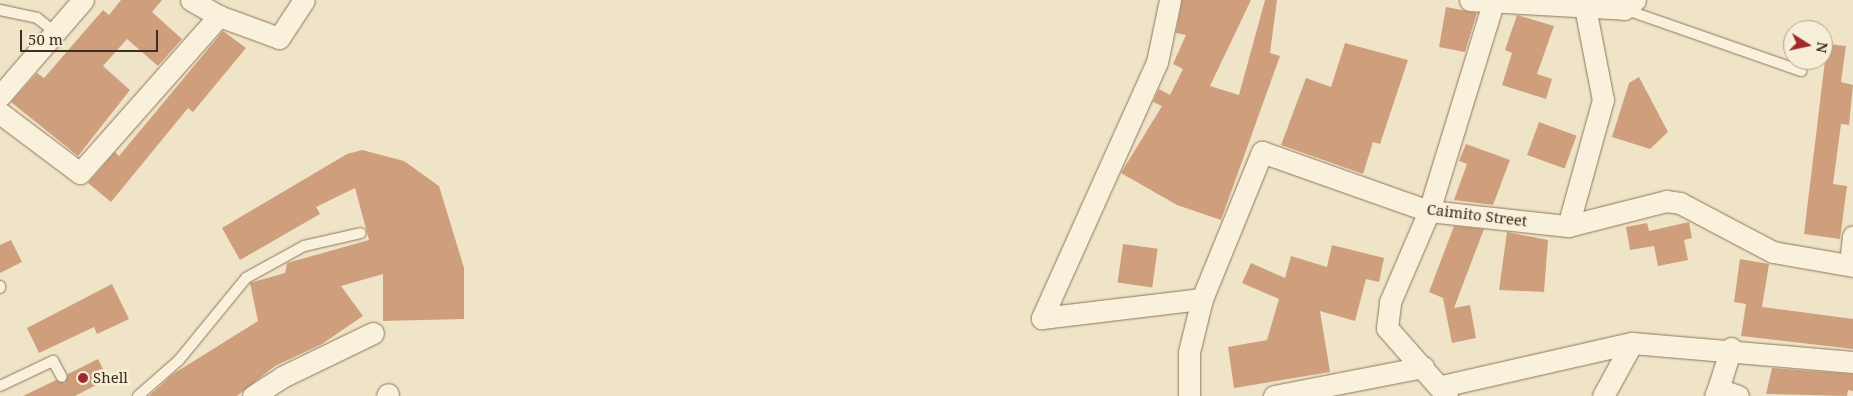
<!DOCTYPE html>
<html>
<head>
<meta charset="utf-8">
<style>
	body { margin:0 }
	#map { position:relative; width:1853px; height:396px; overflow:hidden; background:#f0e4c8; font-family:"Noto Serif",serif }
	div>[style] { position:absolute }
	[style*='--x'] { left:calc(var(--x)*1px); top:calc(var(--y)*1px); width:calc(var(--w)*1px); rotate:calc(var(--a)*1deg) }
	.building>* { inset:0; background:#cf9f7d; transform-origin:0 0 }
	.roads { filter:drop-shadow(0 0 1px #8d765c) drop-shadow(0 0 1px #8d765c) }
	.service>* { height:10px; margin:-5px; padding:0 5px; transform-origin:5px; border-radius:5px; background:#faf1dc }
	.minor>* { height:21px; margin:-10.5px; padding:0 10.5px; transform-origin:10.5px; border-radius:10.5px; background:#faf1dc }
	.dots>* { width:14px; height:14px; translate:-50% -50%; box-sizing:border-box; border:2px solid #f7eed8; border-radius:50% }
	span { translate:-50% -50%; white-space:nowrap; text-align:center; line-height:1.15; -webkit-text-stroke:5px #f7eed8; paint-order:stroke }
	.street-label { font-size:15px; color:#3d2e20 }
	.poi-label { font-size:15px; color:#3d2e20 }
	.left { translate:0 -50%; text-align:left }
	.north { position:absolute; left:1783px; top:20px; width:50px; height:50px; box-sizing:border-box; background:#f7eed8; border:1px solid #ada18e; border-radius:50%; rotate:100deg; font-size:14px; font-weight:700; line-height:20px; text-align:center; color:#3d2e20 }
	.north::after { content:''; display:block; margin:auto; width:18px; height:22px; background:#9e2a2b; clip-path:polygon(50% 0,100% 100%,50% 72%,0 100%) }
	.scale { position:absolute; left:20px; top:30px; width:138px; height:22px; box-sizing:border-box; border:2px solid #3d2e20; border-top:0; padding-left:6px; font-size:15px; line-height:18px; white-space:nowrap; color:#3d2e20; -webkit-text-stroke:4px #f7eed8; paint-order:stroke }
</style>
</head>
<body>
<div id="map">
	<div class="building">
		<i style="clip-path:polygon(121px 0,162px 0,152px 12px,182px 39px,158px 66px,127px 39px,103px 66px,130px 90px,78px 156px,11px 102px,37px 73px,44px 78px,103px 10px,109px 15px)"></i>
		<i style="clip-path:polygon(1182px 0,1251px 0,1210px 86px,1239px 95px,1265px 0,1277px 0,1270px 53px,1280px 56px,1221px 220px,1177px 205px,1121px 173px,1162px 106px,1153px 102px,1159px 89px,1170px 95px,1183px 69px,1173px 64px,1186px 35px,1176px 33px)"></i>
		<i style="clip-path:polygon(1446px 7px,1477px 13px,1465px 52px,1439px 47px)"></i>
		<i style="clip-path:polygon(1517px 15px,1554px 26px,1537px 74px,1552px 79px,1546px 99px,1502px 85px,1512px 53px,1505px 50px)"></i>
		<i style="clip-path:polygon(223px 31px,246px 48px,193px 112px,188px 108px,111px 202px,88px 183px,115px 152px,119px 156px)"></i>
		<i style="clip-path:polygon(1345px 43px,1408px 60px,1380px 144px,1373px 142px,1363px 174px,1281px 145px,1306px 78px,1331px 87px)"></i>
		<i style="clip-path:polygon(1827px 44px,1846px 46px,1841px 82px,1853px 85px,1849px 125px,1841px 124px,1833px 184px,1847px 186px,1840px 239px,1804px 234px)"></i>
		<i style="clip-path:polygon(1639px 77px,1668px 132px,1650px 149px,1612px 137px,1629px 83px)"></i>
		<i style="left:1539px;top:122px;width:40px;height:35px;rotate:20deg"></i>
		<i style="clip-path:polygon(1466px 144px,1510px 160px,1493px 205px,1454px 200px,1467px 164px,1459px 161px)"></i>
		<i style="clip-path:polygon(362px 150px,404px 161px,439px 186px,464px 268px,464px 319px,383px 321px,383px 274px,341px 286px,363px 316px,322px 344px,275px 366px,237px 396px,149px 396px,173px 374px,258px 321px,250px 283px,285px 273px,287px 263px,369px 240px,355px 188px,316px 207px,320px 214px,240px 260px,222px 228px,347px 154px)"></i>
		<i style="clip-path:polygon(1689px 222px,1692px 238px,1684px 240px,1688px 260px,1658px 266px,1654px 246px,1630px 250px,1626px 227px,1647px 223px,1649px 231px)"></i>
		<i style="clip-path:polygon(1454px 226px,1484px 229px,1454px 308px,1470px 305px,1476px 338px,1452px 343px,1443px 298px,1429px 292px)"></i>
		<i style="clip-path:polygon(1507px 232px,1548px 240px,1544px 292px,1499px 290px)"></i>
		<i style="clip-path:polygon(11px 240px,22px 262px,0 273px,0 245px)"></i>
		<i style="left:1123px;top:244px;width:35px;height:39px;rotate:8deg"></i>
		<i style="clip-path:polygon(1332px 245px,1384px 258px,1379px 282px,1366px 279px,1355px 321px,1320px 311px,1330px 372px,1234px 388px,1228px 347px,1267px 340px,1279px 299px,1242px 283px,1251px 263px,1285px 278px,1291px 256px,1327px 267px)"></i>
		<i style="clip-path:polygon(1740px 259px,1769px 264px,1762px 307px,1853px 319px,1853px 349px,1741px 336px,1746px 304px,1734px 302px)"></i>
		<i style="clip-path:polygon(112px 284px,129px 319px,97px 334px,94px 327px,39px 353px,27px 328px)"></i>
		<i style="clip-path:polygon(98px 359px,108px 379px,75px 396px,23px 396px,56px 380px,65px 383px,68px 374px)"></i>
		<i style="clip-path:polygon(1772px 368px,1853px 374px,1853px 391px,1848px 390px,1847px 396px,1766px 394px)"></i>
	</div>
	<div class="roads">
		<div class="service">
			<i style="--x:1624;--y:9;--w:188;--a:19.3"></i>
			<i style="--x:0;--y:10;--w:38;--a:12"></i>
			<i style="--x:37;--y:18;--w:23;--a:38"></i>
			<i style="--x:0;--y:286;--w:2;--a:90"></i>
			<i style="--x:0;--y:386;--w:59;--a:-25.3"></i>
			<i style="--x:53;--y:361;--w:18;--a:61"></i>
			<i style="--x:138;--y:396;--w:55;--a:-41.3"></i>
			<i style="--x:179;--y:360;--w:106;--a:-50.7"></i>
			<i style="--x:246;--y:278;--w:66;--a:-28.9"></i>
			<i style="--x:304;--y:246;--w:58;--a:-12.8"></i>
		</div>
		<div class="minor">
			<i style="--x:191;--y:0;--w:32;--a:30"></i>
			<i style="--x:219;--y:16;--w:64;--a:20.1"></i>
			<i style="--x:279;--y:38;--w:45;--a:-56.7"></i>
			<i style="--x:1170;--y:0;--w:63;--a:101.8"></i>
			<i style="--x:1157;--y:62;--w:281;--a:114.2"></i>
			<i style="--x:1042;--y:318;--w:161;--a:-6.8"></i>
			<i style="--x:1470;--y:0;--w:154;--a:3.3"></i>
			<i style="--x:1624;--y:9;--w:14;--a:-39"></i>
			<i style="--x:0;--y:96;--w:127;--a:-49.2"></i>
			<i style="--x:0;--y:113;--w:100;--a:36.9"></i>
			<i style="--x:80;--y:173;--w:210;--a:-48.5"></i>
			<i style="--x:1568;--y:226;--w:131;--a:-74.5"></i>
			<i style="--x:1603;--y:100;--w:95;--a:-101"></i>
			<i style="--x:1850;--y:265;--w:29;--a:-84"></i>
			<i style="--x:1442;--y:386;--w:195;--a:-12.8"></i>
			<i style="--x:1632;--y:343;--w:222;--a:4.9"></i>
			<i style="--x:1718;--y:389;--w:43;--a:-72.4"></i>
			<i style="--x:253;--y:396;--w:35;--a:-33"></i>
			<i style="--x:282;--y:377;--w:101;--a:-25.8"></i>
			<i style="--x:387;--y:396;--w:2;--a:-63"></i>
			<i style="--x:1189;--y:396;--w:44;--a:-90"></i>
			<i style="--x:1189;--y:352;--w:55;--a:-76.2"></i>
			<i style="--x:1202;--y:299;--w:159;--a:-67.8"></i>
			<i style="--x:1262;--y:152;--w:177;--a:19.5"></i>
			<i style="--x:1429;--y:211;--w:140;--a:6.2"></i>
			<i style="--x:1568;--y:226;--w:101;--a:-14.3"></i>
			<i style="--x:1666;--y:201;--w:14;--a:8"></i>
			<i style="--x:1680;--y:203;--w:105;--a:27.8"></i>
			<i style="--x:1773;--y:252;--w:81;--a:9.9"></i>
			<i style="--x:1274;--y:396;--w:152;--a:-11"></i>
			<i style="--x:1447;--y:396;--w:91;--a:-131.4"></i>
			<i style="--x:1387;--y:328;--w:26;--a:-83"></i>
			<i style="--x:1390;--y:302;--w:99;--a:-66.8"></i>
			<i style="--x:1429;--y:211;--w:221;--a:-72.9"></i>
			<i style="--x:1603;--y:396;--w:60;--a:-61.3"></i>
			<i style="--x:1715;--y:396;--w:8;--a:-67"></i>
			<i style="--x:1718;--y:389;--w:21;--a:19"></i>
		</div>
	</div>
	<div class="dots">
		<i style="left:83px;top:378px;background:#9e2a2b"></i>
	</div>
	<div class="street-label">
		<span style="left:1477px;top:215px;rotate:7deg">Caimito Street</span>
	</div>
	<div class="poi-label">
		<span class="left" style="left:93px;top:378px">Shell</span>
	</div>
	<div class="north">N</div>
	<div class="scale">50 m</div>
</div>
</body>
</html>
